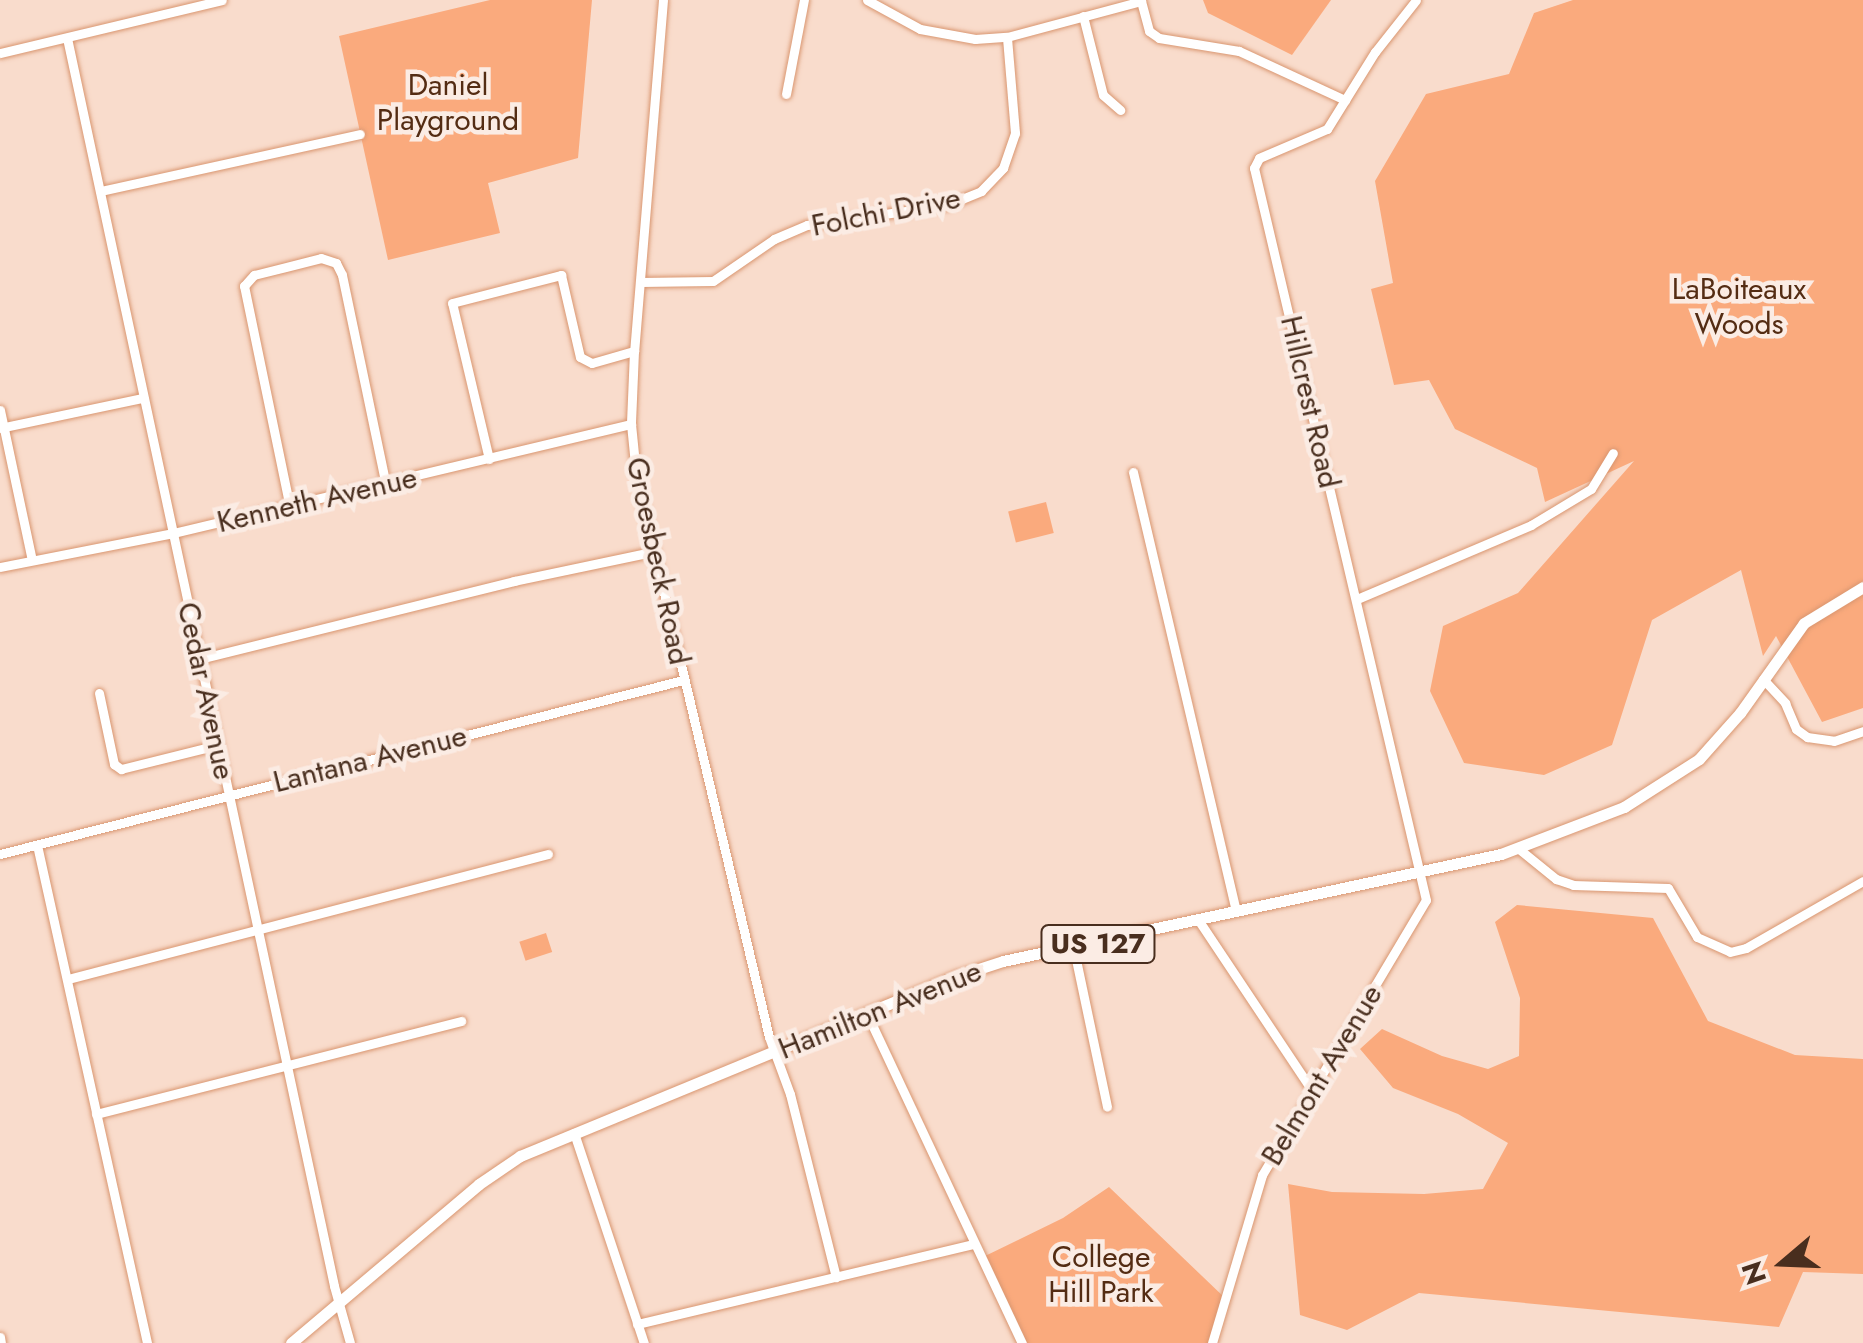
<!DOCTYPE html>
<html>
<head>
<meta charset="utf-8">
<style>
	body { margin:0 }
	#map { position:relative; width:1863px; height:1343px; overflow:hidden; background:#f9dccc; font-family:Jost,sans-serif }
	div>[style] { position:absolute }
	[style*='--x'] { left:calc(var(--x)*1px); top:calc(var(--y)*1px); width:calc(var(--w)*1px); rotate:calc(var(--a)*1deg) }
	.green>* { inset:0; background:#faaa7d; transform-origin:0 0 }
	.roads { filter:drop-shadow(0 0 2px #d99670) drop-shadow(0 0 2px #d99670) }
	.minor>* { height:9px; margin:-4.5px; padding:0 4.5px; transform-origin:4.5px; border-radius:4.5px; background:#fff }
	.major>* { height:11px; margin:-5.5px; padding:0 5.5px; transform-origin:5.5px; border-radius:5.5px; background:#fff }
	span { translate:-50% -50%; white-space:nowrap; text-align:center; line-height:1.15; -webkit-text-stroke:9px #fbece4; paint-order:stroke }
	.shield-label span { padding:2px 8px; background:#fbece4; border:2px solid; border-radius:8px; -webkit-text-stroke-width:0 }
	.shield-label { font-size:28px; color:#492e1e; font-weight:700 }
	.park-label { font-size:30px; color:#542c13 }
	.street-label { font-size:30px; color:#492e1e }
	.north { position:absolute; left:1733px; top:1213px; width:100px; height:100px; -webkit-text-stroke:8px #fbece4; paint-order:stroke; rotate:251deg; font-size:28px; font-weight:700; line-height:40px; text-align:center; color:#492e1e }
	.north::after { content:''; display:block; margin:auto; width:35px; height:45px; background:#492e1e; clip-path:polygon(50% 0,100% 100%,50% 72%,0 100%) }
</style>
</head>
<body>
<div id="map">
	<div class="green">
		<i style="clip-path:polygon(490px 0,592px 0,578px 158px,488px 183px,500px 233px,388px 260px,339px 36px)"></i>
		<i style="clip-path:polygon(1203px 0,1331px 0,1292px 55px,1208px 13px)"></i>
		<i style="clip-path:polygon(1573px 0,1863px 0,1863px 708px,1822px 722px,1776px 636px,1763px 656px,1741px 570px,1652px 620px,1612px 745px,1544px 775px,1464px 763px,1430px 691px,1443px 626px,1518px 593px,1634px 461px,1545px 502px,1537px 468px,1455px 429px,1429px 380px,1394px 385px,1371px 289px,1393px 283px,1375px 181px,1426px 94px,1509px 74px,1534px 13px)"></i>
		<i style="left:1046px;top:502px;width:32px;height:39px;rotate:76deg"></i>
		<i style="clip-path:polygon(1517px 905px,1653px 918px,1708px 1021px,1795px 1055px,1863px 1059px,1863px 1274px,1803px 1272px,1779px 1327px,1419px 1293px,1347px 1330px,1300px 1315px,1288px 1184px,1332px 1192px,1424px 1194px,1483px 1189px,1508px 1143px,1458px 1114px,1393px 1088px,1360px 1049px,1382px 1029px,1442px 1056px,1488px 1069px,1519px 1056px,1520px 998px,1495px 922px)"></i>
		<i style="left:546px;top:933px;width:20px;height:28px;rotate:72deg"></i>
		<i style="clip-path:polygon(1109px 1187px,1225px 1298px,1212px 1343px,1022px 1343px,981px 1258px,1063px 1218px)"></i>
	</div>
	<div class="roads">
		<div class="minor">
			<i style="--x:663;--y:0;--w:352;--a:94.7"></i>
			<i style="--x:634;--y:351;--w:73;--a:92.4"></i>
			<i style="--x:631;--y:424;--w:50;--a:84.3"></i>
			<i style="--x:636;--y:474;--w:578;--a:76.71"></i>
			<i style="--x:769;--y:1037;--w:61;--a:69.8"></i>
			<i style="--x:790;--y:1094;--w:189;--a:75.9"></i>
			<i style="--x:867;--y:0;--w:60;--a:28.7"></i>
			<i style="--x:920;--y:29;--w:56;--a:10.3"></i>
			<i style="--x:975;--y:39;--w:32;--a:-4"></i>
			<i style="--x:1007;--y:37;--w:139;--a:-15"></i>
			<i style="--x:1141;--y:1;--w:31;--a:75"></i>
			<i style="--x:1149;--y:31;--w:12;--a:35"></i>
			<i style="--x:1159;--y:38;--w:81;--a:9.2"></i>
			<i style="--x:1239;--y:51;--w:117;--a:24.8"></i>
			<i style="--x:1083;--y:16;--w:81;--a:75.8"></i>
			<i style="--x:1103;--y:95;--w:23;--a:41"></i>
			<i style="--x:67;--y:38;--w:1276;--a:77.92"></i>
			<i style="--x:334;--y:1286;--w:59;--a:74.3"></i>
			<i style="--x:0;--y:53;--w:228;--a:-13.4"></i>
			<i style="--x:786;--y:94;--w:96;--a:-79.2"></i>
			<i style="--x:101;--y:191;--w:265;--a:-12.4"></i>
			<i style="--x:640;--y:282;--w:73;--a:-0.8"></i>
			<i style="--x:713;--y:281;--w:74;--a:-34.5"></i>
			<i style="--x:774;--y:239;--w:36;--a:-23"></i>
			<i style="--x:807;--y:225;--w:141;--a:-8.1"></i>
			<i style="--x:947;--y:205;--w:37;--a:-22"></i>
			<i style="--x:981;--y:191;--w:32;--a:-46"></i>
			<i style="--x:1003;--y:168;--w:37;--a:-71"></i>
			<i style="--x:1015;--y:133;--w:96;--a:-94.8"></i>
			<i style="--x:0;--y:410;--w:153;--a:78"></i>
			<i style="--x:0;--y:428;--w:145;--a:-11.9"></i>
			<i style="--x:489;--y:459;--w:160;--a:-103.3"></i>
			<i style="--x:452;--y:303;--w:113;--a:-14.4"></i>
			<i style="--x:561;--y:275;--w:84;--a:77"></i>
			<i style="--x:580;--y:357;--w:13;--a:27"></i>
			<i style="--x:592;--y:363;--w:44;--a:-15.9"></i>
			<i style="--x:1133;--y:472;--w:451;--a:76.8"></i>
			<i style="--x:289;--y:503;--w:222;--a:-101.7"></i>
			<i style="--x:244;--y:286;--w:15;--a:-48"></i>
			<i style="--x:254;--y:275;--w:69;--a:-14.2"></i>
			<i style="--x:321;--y:258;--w:16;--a:18"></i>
			<i style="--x:336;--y:263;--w:13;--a:63"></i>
			<i style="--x:342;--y:275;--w:210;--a:78.2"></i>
			<i style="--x:0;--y:567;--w:176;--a:-11.1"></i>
			<i style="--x:173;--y:533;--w:471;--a:-13.4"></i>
			<i style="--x:1357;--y:599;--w:189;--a:-23"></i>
			<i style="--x:1531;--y:525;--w:70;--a:-31"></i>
			<i style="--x:1591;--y:489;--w:42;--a:-58.6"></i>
			<i style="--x:199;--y:659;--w:325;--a:-13.9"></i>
			<i style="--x:514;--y:581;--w:141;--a:-11.9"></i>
			<i style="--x:1763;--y:679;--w:33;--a:47"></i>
			<i style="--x:1785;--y:703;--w:28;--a:67"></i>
			<i style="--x:1796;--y:729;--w:14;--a:36"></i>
			<i style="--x:1807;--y:737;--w:27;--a:8"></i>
			<i style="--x:1834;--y:741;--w:31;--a:-19"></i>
			<i style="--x:99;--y:693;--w:73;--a:78.1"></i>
			<i style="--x:114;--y:764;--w:9;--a:36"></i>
			<i style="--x:121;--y:769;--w:99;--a:-14"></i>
			<i style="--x:37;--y:845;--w:510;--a:77.54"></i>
			<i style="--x:1519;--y:849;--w:48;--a:39"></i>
			<i style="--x:1556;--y:879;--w:18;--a:19"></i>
			<i style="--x:1573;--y:885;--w:95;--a:1.8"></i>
			<i style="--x:1668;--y:888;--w:57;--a:59.4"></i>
			<i style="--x:1697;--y:937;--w:36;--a:24"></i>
			<i style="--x:1730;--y:952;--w:16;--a:-14"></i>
			<i style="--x:1746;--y:948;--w:135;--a:-29.8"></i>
			<i style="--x:0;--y:854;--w:705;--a:-14.29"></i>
			<i style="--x:1199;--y:921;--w:202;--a:56.3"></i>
			<i style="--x:1074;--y:950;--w:160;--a:78.1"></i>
			<i style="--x:68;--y:979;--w:496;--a:-14.6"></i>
			<i style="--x:867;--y:1014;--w:364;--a:64.8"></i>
			<i style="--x:96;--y:1114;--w:377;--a:-14.3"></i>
			<i style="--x:574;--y:1133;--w:221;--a:71.6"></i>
			<i style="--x:637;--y:1324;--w:346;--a:-13.4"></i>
			<i style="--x:0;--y:1337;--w:6;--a:81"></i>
			<i style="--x:1212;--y:1343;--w:175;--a:-73.4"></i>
			<i style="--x:1262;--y:1175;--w:320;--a:-59.2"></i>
			<i style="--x:1426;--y:900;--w:752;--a:-103.22"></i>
			<i style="--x:1254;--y:168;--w:11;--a:-63"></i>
			<i style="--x:1259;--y:158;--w:74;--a:-23.1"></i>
			<i style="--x:1327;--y:129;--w:91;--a:-58.1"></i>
			<i style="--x:1375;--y:52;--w:66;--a:-51.7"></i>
		</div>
		<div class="major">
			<i style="--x:291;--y:1343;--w:246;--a:-40.2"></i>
			<i style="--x:479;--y:1184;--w:50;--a:-34.3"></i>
			<i style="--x:520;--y:1156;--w:473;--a:-22.4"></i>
			<i style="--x:957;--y:976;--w:48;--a:-18.1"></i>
			<i style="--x:1003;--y:961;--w:509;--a:-12.13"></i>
			<i style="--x:1501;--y:854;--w:132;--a:-20.9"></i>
			<i style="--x:1624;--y:807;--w:89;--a:-32.6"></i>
			<i style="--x:1699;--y:759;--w:62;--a:-48.3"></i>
			<i style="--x:1740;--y:713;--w:110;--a:-54.6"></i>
			<i style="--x:1804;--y:623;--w:69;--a:-31.4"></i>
		</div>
	</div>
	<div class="shield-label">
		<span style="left:1098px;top:944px">US 127</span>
	</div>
	<div class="park-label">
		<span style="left:448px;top:102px">Daniel<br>Playground</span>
		<span style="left:1739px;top:306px">LaBoiteaux<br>Woods</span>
		<span style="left:1101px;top:1274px">College<br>Hill Park</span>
	</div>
	<div class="street-label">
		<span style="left:886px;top:212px;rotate:-11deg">Folchi Drive</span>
		<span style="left:1310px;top:402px;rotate:77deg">Hillcrest Road</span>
		<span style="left:317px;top:500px;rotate:-13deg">Kenneth Avenue</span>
		<span style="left:658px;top:561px;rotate:78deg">Groesbeck Road</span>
		<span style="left:206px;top:691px;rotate:78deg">Cedar Avenue</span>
		<span style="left:370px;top:759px;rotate:-14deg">Lantana Avenue</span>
		<span style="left:880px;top:1010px;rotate:-22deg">Hamilton Avenue</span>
		<span style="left:1322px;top:1075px;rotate:-59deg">Belmont Avenue</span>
	</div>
	<div class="north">N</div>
</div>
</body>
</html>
